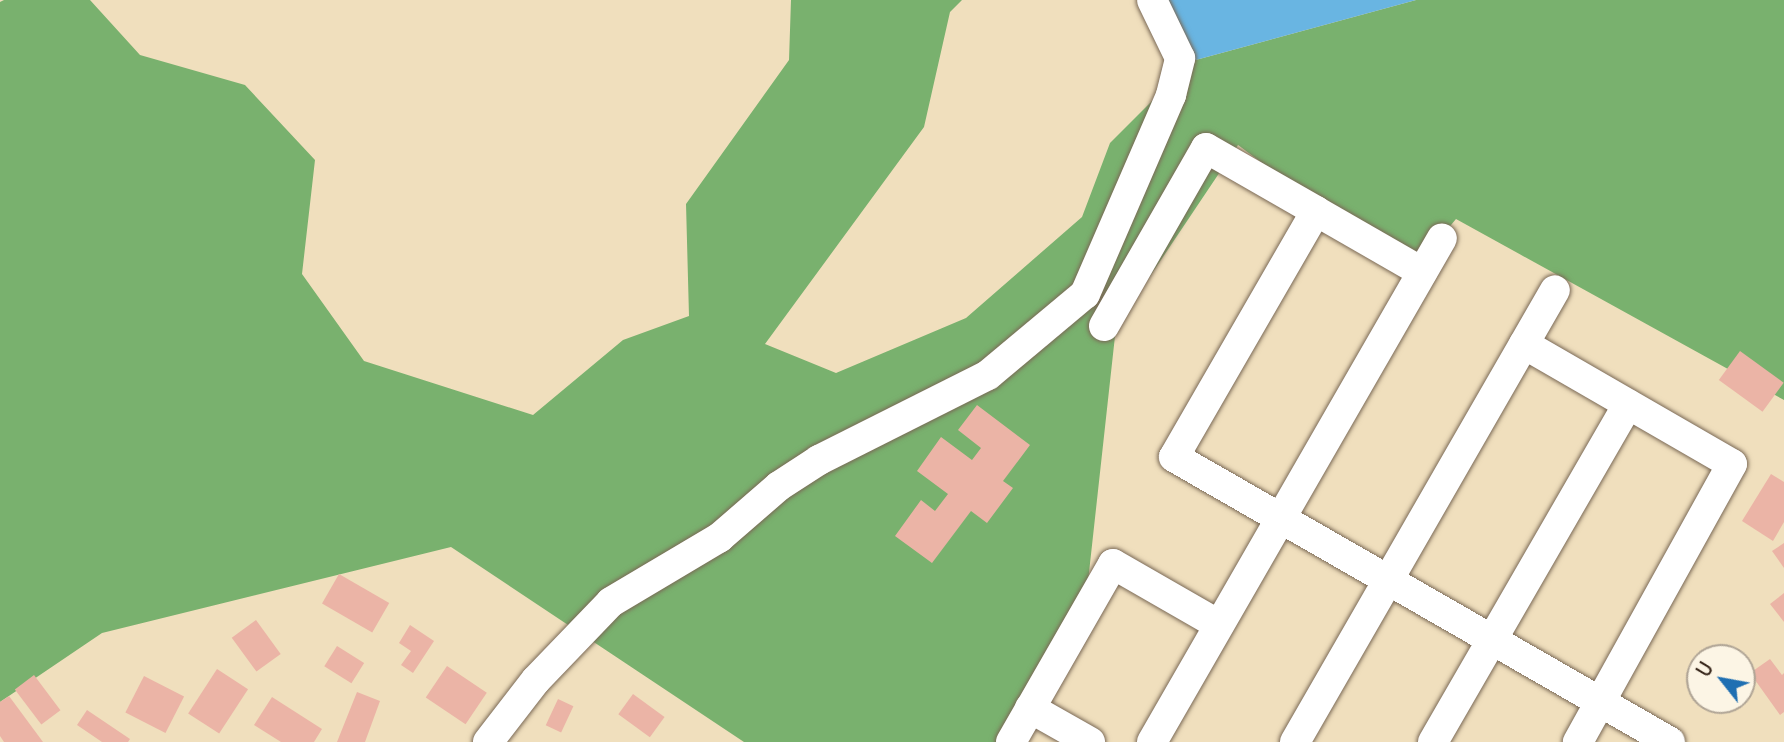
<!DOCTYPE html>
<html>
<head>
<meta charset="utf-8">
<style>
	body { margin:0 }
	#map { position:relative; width:1784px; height:742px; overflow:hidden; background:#f0dfbd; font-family:Delius,sans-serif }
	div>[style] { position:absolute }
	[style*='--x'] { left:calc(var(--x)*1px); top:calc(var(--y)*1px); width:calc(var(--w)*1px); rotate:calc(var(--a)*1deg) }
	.forest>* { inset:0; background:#79b16e }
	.water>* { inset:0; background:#69b5e2 }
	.building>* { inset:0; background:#ebb4a6; transform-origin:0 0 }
	.roads { filter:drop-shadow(0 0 2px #7a6956) drop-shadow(0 0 2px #7a6956) }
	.minor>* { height:30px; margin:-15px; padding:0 15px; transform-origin:15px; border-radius:15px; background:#fff }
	span { translate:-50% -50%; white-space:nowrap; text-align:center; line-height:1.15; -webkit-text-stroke:5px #fcf5e5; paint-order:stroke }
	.north { position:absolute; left:1686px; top:644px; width:70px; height:70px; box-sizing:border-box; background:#fcf5e5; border:2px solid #afa495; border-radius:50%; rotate:301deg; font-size:19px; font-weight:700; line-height:28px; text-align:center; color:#3b2a1e }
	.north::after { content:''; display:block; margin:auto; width:24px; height:32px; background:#1f6fb2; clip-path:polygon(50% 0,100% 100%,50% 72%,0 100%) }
</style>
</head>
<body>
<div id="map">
	<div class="forest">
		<i style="clip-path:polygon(4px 0,90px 0,140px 55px,245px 85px,315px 160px,302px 274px,364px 361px,533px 415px,623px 340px,689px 316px,686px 204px,789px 60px,791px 0,962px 0,950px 12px,924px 127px,765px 344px,836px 373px,966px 318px,1082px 217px,1110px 143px,1192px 61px,1416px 0,1784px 0,1784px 400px,1456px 219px,1411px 273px,1238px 145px,1116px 327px,1084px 618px,1018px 742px,744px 742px,451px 547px,102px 633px,0 702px,0 2px)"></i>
	</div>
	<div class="water">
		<i style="clip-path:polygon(1165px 0,1416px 0,1192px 61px)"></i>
	</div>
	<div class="building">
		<i style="left:1740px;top:351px;width:54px;height:36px;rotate:36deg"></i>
		<i style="clip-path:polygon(977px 405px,1030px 445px,1003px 481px,1013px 488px,987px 523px,971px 511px,932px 563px,895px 536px,921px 500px,935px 511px,948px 494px,917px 471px,941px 437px,972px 460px,981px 448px,958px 430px)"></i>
		<i style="clip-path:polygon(1771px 474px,1784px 482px,1784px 522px,1773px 541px,1742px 521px)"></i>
		<i style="clip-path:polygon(1784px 543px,1784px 568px,1772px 551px)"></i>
		<i style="left:339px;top:574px;width:58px;height:34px;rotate:30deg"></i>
		<i style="clip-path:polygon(1784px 593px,1784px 622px,1770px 604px)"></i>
		<i style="left:256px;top:620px;width:42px;height:30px;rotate:54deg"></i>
		<i style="clip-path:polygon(410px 625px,434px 641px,413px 673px,401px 665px,411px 651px,399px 643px)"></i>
		<i style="left:337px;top:646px;width:32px;height:24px;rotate:32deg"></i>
		<i style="clip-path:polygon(1770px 659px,1782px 675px,1784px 673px,1784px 712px,1780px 715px,1750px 673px)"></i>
		<i style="left:447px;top:666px;width:48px;height:38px;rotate:34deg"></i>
		<i style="left:217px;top:669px;width:37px;height:53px;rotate:33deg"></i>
		<i style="left:34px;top:675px;width:44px;height:24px;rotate:53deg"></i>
		<i style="left:144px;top:676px;width:45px;height:41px;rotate:27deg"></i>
		<i style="clip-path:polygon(357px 692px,380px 701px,365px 742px,337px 742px)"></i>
		<i style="left:633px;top:694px;width:39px;height:25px;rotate:36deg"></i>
		<i style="clip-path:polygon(9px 696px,43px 742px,4px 742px,0 736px,0 702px)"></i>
		<i style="clip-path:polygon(272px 697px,322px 729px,314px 742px,281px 742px,254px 725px)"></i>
		<i style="left:558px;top:699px;width:17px;height:29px;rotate:25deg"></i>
		<i style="clip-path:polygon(87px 710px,130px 739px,128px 742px,102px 742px,77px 725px)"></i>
	</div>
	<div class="roads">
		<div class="minor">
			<i style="--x:1422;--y:272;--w:122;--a:-150.1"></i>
			<i style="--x:1316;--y:211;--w:284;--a:120"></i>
			<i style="--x:1174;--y:457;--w:572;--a:29.88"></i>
			<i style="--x:1104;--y:326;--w:205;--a:-60.2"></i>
			<i style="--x:1206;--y:148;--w:127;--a:29.8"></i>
			<i style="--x:1524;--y:344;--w:240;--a:30"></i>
			<i style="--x:1732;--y:464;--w:318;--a:119"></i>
			<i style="--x:1030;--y:708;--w:69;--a:29.5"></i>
			<i style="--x:488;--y:742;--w:78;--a:-52.3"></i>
			<i style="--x:536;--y:680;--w:108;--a:-46.1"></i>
			<i style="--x:611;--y:602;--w:126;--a:-30.7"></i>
			<i style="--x:719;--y:538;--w:79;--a:-40.9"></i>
			<i style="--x:779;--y:486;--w:48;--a:-33"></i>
			<i style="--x:819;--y:460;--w:189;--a:-26.7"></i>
			<i style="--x:988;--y:375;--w:126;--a:-39.9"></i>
			<i style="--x:1085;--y:294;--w:217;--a:-66.6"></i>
			<i style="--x:1171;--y:95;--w:38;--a:-76"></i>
			<i style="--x:1180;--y:58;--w:64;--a:-115.8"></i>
			<i style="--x:1011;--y:742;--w:205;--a:-60.2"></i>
			<i style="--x:1113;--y:564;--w:122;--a:29.9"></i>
			<i style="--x:1152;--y:742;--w:581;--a:-60.08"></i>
			<i style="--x:1295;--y:742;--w:521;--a:-60.09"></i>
			<i style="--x:1433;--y:742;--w:390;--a:-60"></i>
		</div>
	</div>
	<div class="north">U</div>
</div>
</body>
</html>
